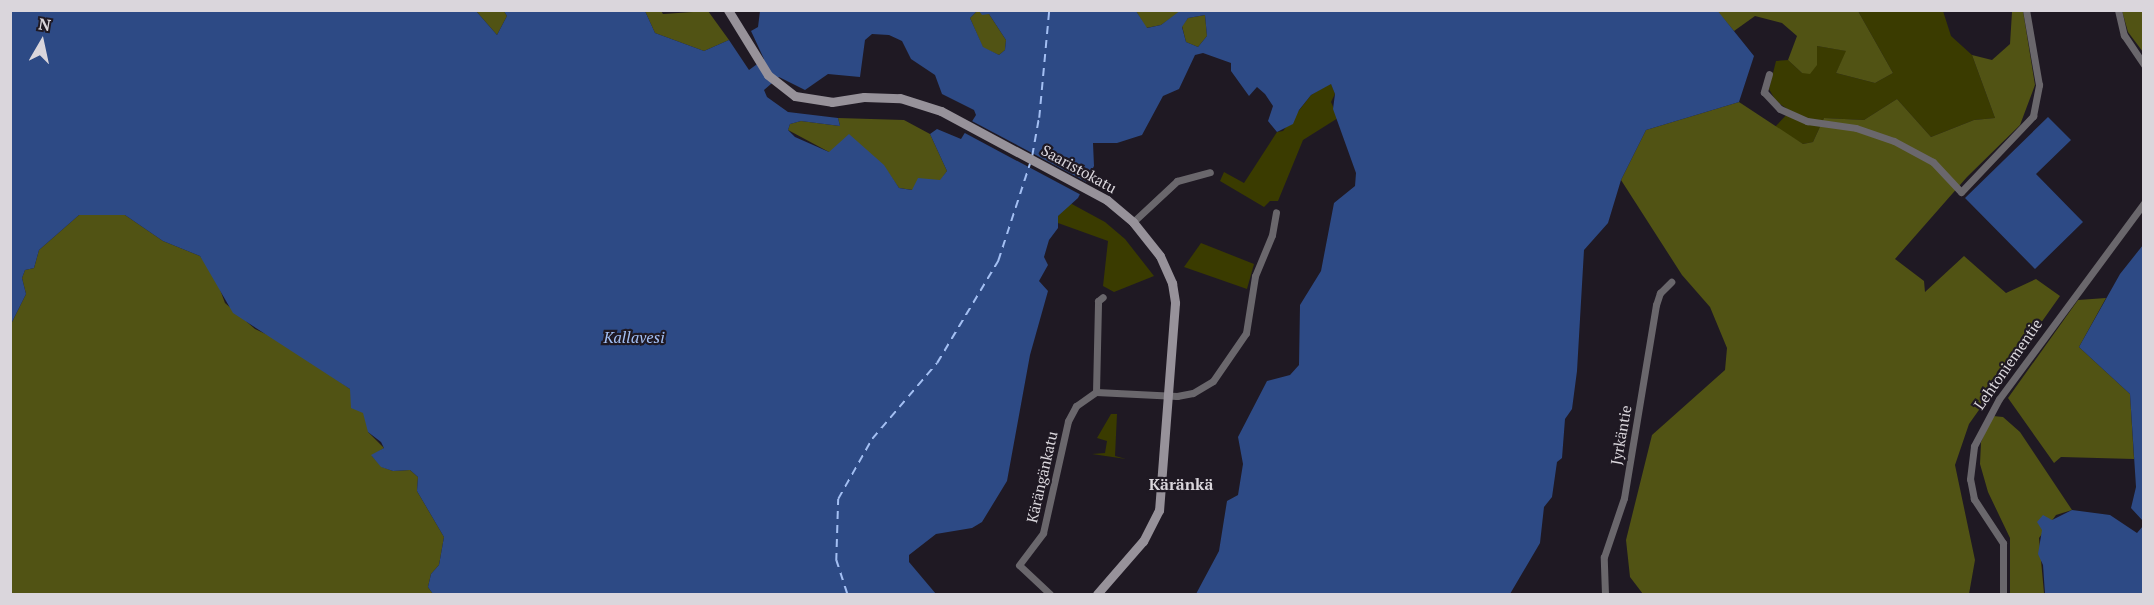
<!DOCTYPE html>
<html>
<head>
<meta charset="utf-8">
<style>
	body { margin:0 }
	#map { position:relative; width:2154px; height:605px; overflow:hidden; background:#1f1923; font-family:"PT Serif",serif }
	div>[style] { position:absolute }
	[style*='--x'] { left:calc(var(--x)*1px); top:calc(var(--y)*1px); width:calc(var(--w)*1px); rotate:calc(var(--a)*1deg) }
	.green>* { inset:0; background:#3a3b00 }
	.forest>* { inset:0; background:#515314 }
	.water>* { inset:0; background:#2d4a85 }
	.pier>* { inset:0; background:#1f1923; transform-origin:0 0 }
	.ferry>* { height:1.5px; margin-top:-0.75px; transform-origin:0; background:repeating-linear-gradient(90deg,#a3bff3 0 8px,transparent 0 14px) }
	.street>* { height:7px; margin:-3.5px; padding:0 3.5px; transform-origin:3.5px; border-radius:3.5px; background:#6a676c }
	.secondary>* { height:9px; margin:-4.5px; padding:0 4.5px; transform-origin:4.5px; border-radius:4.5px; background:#97929a }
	span { translate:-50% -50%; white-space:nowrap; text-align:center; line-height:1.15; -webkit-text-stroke:4.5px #1f1923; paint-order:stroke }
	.street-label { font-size:15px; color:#dad6dc }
	.water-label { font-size:16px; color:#a3bff3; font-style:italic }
	.neighbourhood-label { font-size:16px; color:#dad6dc; font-weight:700 }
	.frame { position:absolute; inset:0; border:12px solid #dad6dc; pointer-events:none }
	.north { position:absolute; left:12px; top:12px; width:60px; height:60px; -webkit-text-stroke:4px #1f1923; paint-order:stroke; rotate:9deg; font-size:16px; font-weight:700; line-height:24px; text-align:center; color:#dad6dc }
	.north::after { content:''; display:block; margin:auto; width:21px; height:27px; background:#dad6dc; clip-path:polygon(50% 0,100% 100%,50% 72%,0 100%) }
</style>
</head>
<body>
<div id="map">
	<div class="green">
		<i style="clip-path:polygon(1858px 11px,1943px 11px,1951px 36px,1972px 55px,1995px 118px,1974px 120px,1931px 137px,1897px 99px,1864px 120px,1824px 118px,1813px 142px,1803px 144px,1774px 128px,1790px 111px,1776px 101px,1769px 89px,1776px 61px,1788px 60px,1802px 73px,1817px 46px,1847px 51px,1836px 73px,1875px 83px,1893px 73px)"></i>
		<i style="clip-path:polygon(1331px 83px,1335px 94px,1331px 102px,1338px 118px,1303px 140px,1278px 201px,1270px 201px,1264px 207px,1220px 181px,1224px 172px,1244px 183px,1277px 132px,1283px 131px,1311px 95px)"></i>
		<i style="clip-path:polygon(1070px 203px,1105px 222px,1125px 239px,1154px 276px,1114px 292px,1103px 286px,1108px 241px,1058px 223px,1058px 216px)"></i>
		<i style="clip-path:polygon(1201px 243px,1254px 264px,1247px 289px,1184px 267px)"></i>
		<i style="clip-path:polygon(1111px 414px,1117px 414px,1115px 456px,1126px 459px,1092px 454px,1105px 453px,1107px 441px,1097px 438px)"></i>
	</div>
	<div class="forest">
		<i style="clip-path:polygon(476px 11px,504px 11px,507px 16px,497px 35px)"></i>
		<i style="clip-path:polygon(645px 11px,661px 11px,663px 14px,708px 11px,729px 40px,704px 51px,655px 33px)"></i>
		<i style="clip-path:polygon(977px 11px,989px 14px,1006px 40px,1005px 50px,999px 55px,983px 48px,970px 18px)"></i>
		<i style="clip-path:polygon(1136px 11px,1181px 11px,1161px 25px,1146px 28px)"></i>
		<i style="clip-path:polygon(1717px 11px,1858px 11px,1893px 73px,1875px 83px,1836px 73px,1846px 51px,1817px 46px,1817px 65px,1810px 74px,1802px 73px,1788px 60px,1797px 36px,1782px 23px,1755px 16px,1734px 31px)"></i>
		<i style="clip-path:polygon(2023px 11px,2035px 85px,2020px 125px,1967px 177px,1895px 259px,1924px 281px,1925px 292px,1964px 256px,2006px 293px,2036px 279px,2060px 296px,1969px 424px,1955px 465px,1975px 560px,1969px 594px,1643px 594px,1630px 577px,1626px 540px,1652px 435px,1725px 370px,1727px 348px,1710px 307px,1682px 275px,1621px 180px,1646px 130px,1739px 102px,1803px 144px,1813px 142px,1824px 118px,1864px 120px,1897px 99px,1931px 137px,1974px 120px,1995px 118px,1972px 55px,1992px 60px,2010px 44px,2012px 12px)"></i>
		<i style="clip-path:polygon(2122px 11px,2143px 11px,2143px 52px,2128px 32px)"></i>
		<i style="clip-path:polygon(1205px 15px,1207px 36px,1198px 47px,1186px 42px,1182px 26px,1188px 18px)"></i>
		<i style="clip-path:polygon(838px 118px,904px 120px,930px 134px,947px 171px,940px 181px,913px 190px,899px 188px,883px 165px,829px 152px,788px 130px,790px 124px,801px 121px,840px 126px)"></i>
		<i style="clip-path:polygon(99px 212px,125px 215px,163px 241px,200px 256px,215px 276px,225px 303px,255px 329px,283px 342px,350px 389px,368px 420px,368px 432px,384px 448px,372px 456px,382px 467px,393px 471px,410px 470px,418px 477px,417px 491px,444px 537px,439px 565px,431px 574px,428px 587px,433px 594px,11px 594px,11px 324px,26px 294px,22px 278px,25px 270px,34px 268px,39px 250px,79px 215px)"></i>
		<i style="clip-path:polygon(2106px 298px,2079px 347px,2130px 394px,2134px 459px,2061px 457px,2054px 463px,2008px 398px,2078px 300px)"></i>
		<i style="clip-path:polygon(1993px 416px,2003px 417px,2020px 432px,2072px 510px,2056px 515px,2039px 538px,2044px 593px,2010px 594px,2010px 538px,1988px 492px,1980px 464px,1981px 442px)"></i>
	</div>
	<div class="water">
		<i style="clip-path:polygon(evenodd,1181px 10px,1717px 10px,1754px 56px,1739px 102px,1646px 130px,1621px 180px,1608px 223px,1584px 250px,1577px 371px,1572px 409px,1565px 419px,1562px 458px,1557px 462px,1552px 497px,1544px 507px,1540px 543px,1510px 594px,1196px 594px,1219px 551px,1227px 501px,1238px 495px,1243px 464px,1238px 437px,1267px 381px,1290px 375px,1299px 365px,1300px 305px,1321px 271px,1334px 203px,1355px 186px,1356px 173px,1333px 109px,1335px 94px,1331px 84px,1311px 95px,1299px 110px,1293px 124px,1277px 132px,1268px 121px,1273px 106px,1265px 94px,1257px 87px,1249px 96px,1231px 71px,1231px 63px,1203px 53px,1195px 55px,1179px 89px,1163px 96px,1142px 135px,1117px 143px,1093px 143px,1094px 166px,1078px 198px,1058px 216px,1058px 228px,1049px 240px,1044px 257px,1048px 265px,1039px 281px,1048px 291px,1030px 355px,1007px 481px,982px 522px,972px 528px,936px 534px,909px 555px,909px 562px,936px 594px,433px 594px,428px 587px,431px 574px,439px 565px,444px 537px,417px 491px,418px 477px,410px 470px,393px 471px,381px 467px,371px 455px,384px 448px,381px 442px,368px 432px,363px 413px,351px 408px,350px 389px,233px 313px,200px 256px,163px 241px,125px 215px,79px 215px,39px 250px,34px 268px,25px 270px,22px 278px,26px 294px,11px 324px,11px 11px,476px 11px,497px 35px,507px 16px,504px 11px,645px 11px,655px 33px,704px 51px,729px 40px,749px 70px,764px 59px,751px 31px,758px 27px,760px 11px,977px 11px,970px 18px,983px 47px,999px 55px,1005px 50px,1006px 40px,989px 14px,982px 15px,979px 11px,1136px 11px,1147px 28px,1161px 25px,1181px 10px,1205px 15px,1207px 36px,1198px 47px,1186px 42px,1182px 27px,1188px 18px,1205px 15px,1181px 10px,872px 34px,889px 35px,902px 41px,911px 59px,935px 75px,942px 94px,974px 110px,976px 115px,961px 139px,937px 129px,930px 134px,947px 171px,940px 180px,918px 178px,912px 190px,899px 188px,884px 165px,849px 134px,829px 152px,795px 137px,788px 130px,790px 124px,801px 121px,840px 126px,838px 118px,788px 112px,767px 97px,764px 90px,779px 77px,805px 90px,828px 74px,860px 77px,865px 40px,872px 34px)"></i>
		<i style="clip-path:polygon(2048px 117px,2071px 140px,2036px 174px,2083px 222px,2035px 269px,1965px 198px)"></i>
		<i style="clip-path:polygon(2143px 245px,2143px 521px,2131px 508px,2136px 487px,2130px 394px,2079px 347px,2120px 274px)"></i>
		<i style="clip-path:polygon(2072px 510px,2110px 515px,2137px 533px,2143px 526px,2143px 594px,2045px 594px,2043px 565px,2038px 554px,2042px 530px,2037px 522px,2043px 515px,2052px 520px)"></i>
	</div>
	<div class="pier">
		<i style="left:970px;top:120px;width:135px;height:14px;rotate:28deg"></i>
	</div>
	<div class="ferry">
		<i style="--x:1032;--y:156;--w:39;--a:-80"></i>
		<i style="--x:1039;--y:118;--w:108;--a:-84.7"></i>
		<i style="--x:847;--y:594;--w:35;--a:-108"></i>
		<i style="--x:836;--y:561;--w:62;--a:-88.2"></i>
		<i style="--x:838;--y:499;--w:69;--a:-60.5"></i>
		<i style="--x:872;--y:439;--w:100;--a:-49.5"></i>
		<i style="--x:937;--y:363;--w:119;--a:-59.1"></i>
		<i style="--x:998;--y:261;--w:103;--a:-71.9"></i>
	</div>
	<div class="street">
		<i style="--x:2118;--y:10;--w:26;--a:77"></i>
		<i style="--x:2124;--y:35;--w:36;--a:56"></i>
		<i style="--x:1769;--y:74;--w:19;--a:106"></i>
		<i style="--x:1764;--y:92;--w:23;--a:47"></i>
		<i style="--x:1780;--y:109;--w:30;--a:24"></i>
		<i style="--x:1807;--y:121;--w:49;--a:8.1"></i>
		<i style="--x:1856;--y:128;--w:40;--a:18.9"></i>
		<i style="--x:1894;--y:141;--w:44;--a:28.3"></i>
		<i style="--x:1933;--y:162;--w:41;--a:47"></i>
		<i style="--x:1961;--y:192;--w:105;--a:-46.5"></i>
		<i style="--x:2033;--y:116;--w:32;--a:-79"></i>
		<i style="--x:2039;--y:85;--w:76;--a:-99.8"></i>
		<i style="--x:1133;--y:222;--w:60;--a:-43"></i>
		<i style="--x:1177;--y:181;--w:34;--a:-15"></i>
		<i style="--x:1096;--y:392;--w:91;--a:-88.7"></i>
		<i style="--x:1098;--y:301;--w:6;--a:-39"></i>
		<i style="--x:1050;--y:594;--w:42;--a:-136.9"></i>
		<i style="--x:1019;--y:565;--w:40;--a:-53"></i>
		<i style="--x:1043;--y:533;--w:115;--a:-77.4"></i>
		<i style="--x:1068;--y:421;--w:17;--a:-62"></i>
		<i style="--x:1076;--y:406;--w:24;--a:-35"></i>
		<i style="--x:1096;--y:392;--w:81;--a:2.8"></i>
		<i style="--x:1177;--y:396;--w:16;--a:-11"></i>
		<i style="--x:1193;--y:393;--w:23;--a:-31"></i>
		<i style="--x:1213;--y:381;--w:58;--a:-55.5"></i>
		<i style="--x:1246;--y:333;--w:58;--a:-81"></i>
		<i style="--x:1255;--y:276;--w:44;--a:-67.5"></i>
		<i style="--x:1272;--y:235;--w:23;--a:-80"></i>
		<i style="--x:1605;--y:594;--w:37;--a:-92"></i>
		<i style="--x:1604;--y:557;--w:62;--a:-71.3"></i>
		<i style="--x:1624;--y:498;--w:196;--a:-80.6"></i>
		<i style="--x:1656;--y:305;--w:13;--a:-72"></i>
		<i style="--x:1660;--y:293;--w:16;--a:-45"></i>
		<i style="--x:2003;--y:594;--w:51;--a:-90"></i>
		<i style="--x:2003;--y:543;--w:53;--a:-123.4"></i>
		<i style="--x:1974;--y:499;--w:20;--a:-101"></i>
		<i style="--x:1970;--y:479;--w:33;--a:-83"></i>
		<i style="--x:1974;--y:446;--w:53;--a:-62"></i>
		<i style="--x:1999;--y:399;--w:244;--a:-53.5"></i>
	</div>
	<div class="secondary">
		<i style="--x:728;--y:10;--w:76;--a:58.4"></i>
		<i style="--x:768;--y:75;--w:34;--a:38"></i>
		<i style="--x:795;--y:96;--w:37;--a:9"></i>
		<i style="--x:832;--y:102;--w:32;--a:-9"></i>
		<i style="--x:864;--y:97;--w:36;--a:2"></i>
		<i style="--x:900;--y:98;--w:43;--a:17.6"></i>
		<i style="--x:941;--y:111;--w:188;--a:28.2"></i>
		<i style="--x:1107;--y:200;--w:34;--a:40"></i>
		<i style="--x:1133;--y:222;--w:43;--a:51.5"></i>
		<i style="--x:1160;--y:256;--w:30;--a:66"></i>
		<i style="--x:1172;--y:283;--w:20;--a:81"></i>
		<i style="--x:1175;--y:303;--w:208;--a:94.4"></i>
		<i style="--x:1159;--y:510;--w:35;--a:117"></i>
		<i style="--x:1143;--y:541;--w:70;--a:131"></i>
	</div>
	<div class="street-label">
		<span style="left:1079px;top:169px;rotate:29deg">Saaristokatu</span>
		<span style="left:2008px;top:364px;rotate:-55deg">Lehtoniementie</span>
		<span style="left:1621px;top:435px;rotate:-80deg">Jyrkäntie</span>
		<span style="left:1042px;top:477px;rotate:-77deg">Kärängänkatu</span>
	</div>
	<div class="water-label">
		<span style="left:634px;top:337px">Kallavesi</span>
	</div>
	<div class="neighbourhood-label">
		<span style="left:1181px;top:484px">Käränkä</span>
	</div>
	<div class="frame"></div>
	<div class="north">N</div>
</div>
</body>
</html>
